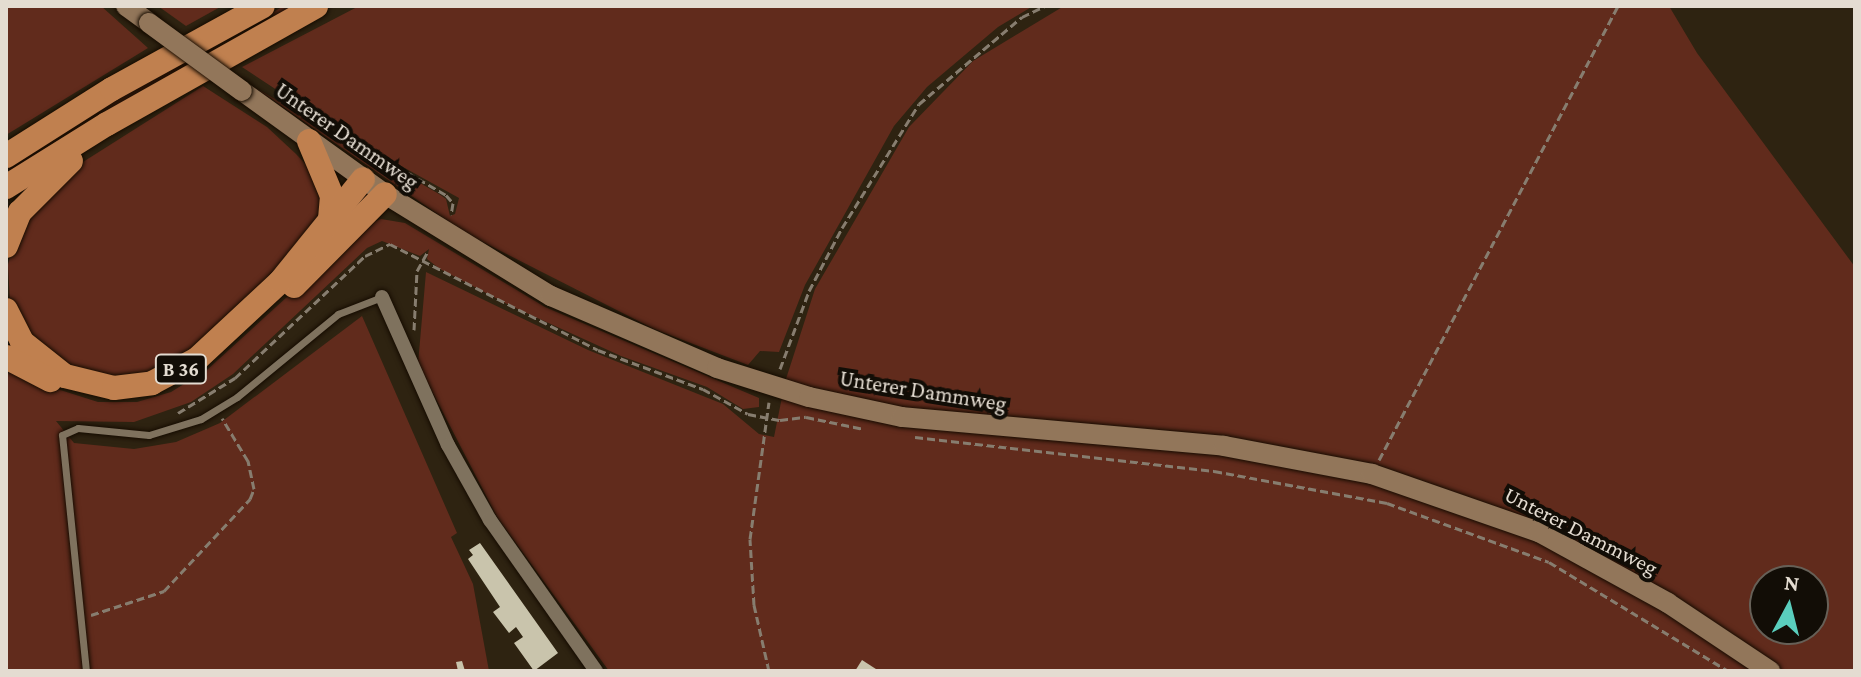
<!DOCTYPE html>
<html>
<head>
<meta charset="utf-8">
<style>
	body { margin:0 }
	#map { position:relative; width:1861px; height:677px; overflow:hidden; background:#2e2311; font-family:"Crimson Pro",serif }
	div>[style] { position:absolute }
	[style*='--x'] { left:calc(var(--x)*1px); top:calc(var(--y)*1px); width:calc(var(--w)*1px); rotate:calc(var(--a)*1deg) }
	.green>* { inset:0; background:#612b1c }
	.building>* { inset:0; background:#c9c4ac }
	.path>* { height:3px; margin-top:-1.5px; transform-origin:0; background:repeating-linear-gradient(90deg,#877d6f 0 8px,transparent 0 12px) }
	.roads { filter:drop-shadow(0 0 2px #160c00) drop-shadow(0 0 2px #160c00) }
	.lane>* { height:7px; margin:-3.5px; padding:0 3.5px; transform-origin:3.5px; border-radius:3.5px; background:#7f725e }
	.street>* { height:14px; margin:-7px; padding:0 7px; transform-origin:7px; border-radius:7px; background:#7f725e }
	.secondary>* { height:20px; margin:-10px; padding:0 10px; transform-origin:10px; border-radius:10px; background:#92765a }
	.highway>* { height:24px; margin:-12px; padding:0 12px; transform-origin:12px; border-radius:12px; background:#c0804f }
	.bridges { filter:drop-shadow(0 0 2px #160c00) drop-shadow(0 0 2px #160c00) }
	.secondary-bridge>* { height:20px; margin:-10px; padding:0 10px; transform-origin:10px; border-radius:10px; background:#92765a }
	span { translate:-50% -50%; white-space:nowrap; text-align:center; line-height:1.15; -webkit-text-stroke:8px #120d06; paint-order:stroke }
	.shield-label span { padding:2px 6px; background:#120d06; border:2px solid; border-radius:6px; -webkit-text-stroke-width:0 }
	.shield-label { font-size:20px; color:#e4dcd1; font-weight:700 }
	.street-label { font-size:22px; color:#e4dcd1 }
	.frame { position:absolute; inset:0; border:8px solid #e4dcd1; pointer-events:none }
	.north { position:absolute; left:1749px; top:565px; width:80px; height:80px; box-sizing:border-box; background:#120d06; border:2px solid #666057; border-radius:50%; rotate:7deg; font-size:22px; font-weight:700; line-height:32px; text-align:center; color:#e4dcd1 }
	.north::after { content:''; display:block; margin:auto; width:28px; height:36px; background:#5acebd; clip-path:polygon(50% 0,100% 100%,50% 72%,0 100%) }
</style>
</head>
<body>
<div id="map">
	<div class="green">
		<i style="clip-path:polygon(6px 6px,101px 6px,148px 48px,6px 135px)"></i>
		<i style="clip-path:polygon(158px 6px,222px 6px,186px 26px)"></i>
		<i style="clip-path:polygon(284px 6px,295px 6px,125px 100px,6px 176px,6px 169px,96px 111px)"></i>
		<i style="clip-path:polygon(359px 6px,1033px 6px,998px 27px,927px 87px,894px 126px,805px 285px,779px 352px,760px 351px,748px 365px,654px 329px,465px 233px,254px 87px,439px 194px,446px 199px,450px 216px,455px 214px,459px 198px,347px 136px,242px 67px)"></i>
		<i style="clip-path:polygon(evenodd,1064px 6px,1669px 6px,1697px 53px,1855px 267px,1855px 671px,609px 671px,497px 517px,418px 364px,426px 272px,588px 350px,723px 404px,759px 434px,774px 437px,785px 382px,815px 289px,909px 127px,973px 61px,1064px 6px,1765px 581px,1813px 581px,1813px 629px,1765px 629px,1765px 581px)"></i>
		<i style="clip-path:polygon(203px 86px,267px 127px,296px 154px,311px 170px,326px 206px,305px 246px,169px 370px,86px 379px,37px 349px,10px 302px,8px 265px,16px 232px,64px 174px)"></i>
		<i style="clip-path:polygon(381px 219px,405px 223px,545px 307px,759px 398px,759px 407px,743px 409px,707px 387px,621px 356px,509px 305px,440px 269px,427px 259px,429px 249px,420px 256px,382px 241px,367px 248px,233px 374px,191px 402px,134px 422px,56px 421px,74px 443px,134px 449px,176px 442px,220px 423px,362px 316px,457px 533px,451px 537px,473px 584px,489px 671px,6px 671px,6px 363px,54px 388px,98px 402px,137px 402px,171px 392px,208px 369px,366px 225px)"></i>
	</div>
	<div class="building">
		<i style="clip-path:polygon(480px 543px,558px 653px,534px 671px,514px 643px,523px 637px,516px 627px,509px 633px,493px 612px,500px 607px,468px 559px,473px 555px,469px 550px)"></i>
		<i style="clip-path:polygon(862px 660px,879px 671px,855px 671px)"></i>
		<i style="clip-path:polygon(462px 661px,465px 671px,458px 671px,456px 662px)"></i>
	</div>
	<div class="path">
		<i style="--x:304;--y:112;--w:164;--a:30.3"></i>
		<i style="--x:446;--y:195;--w:11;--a:49"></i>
		<i style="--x:453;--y:203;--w:12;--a:99"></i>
		<i style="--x:414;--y:330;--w:59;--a:-87.1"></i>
		<i style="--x:417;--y:271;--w:23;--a:-61"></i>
		<i style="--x:780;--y:369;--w:83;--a:-69.6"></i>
		<i style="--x:809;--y:291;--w:71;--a:-62.4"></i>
		<i style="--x:842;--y:228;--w:146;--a:-58.2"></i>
		<i style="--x:919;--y:104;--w:135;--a:-40.2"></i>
		<i style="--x:1022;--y:17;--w:25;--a:-26"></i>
		<i style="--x:178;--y:413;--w:67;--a:-31.6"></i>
		<i style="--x:235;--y:378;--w:178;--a:-43.2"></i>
		<i style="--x:365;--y:256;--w:28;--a:-26"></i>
		<i style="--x:390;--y:244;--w:233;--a:27"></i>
		<i style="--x:598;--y:350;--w:112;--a:20.4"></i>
		<i style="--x:703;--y:389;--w:51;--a:29.1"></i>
		<i style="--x:748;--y:414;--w:33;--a:11"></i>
		<i style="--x:780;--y:420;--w:26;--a:-7"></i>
		<i style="--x:806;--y:417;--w:59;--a:11.7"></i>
		<i style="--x:915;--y:437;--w:301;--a:6.5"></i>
		<i style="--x:1214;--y:471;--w:176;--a:10.5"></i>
		<i style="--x:1387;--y:503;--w:172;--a:20"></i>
		<i style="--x:1549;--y:562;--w:210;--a:31.3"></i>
		<i style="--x:1379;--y:460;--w:513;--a:-62.24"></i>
		<i style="--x:91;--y:615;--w:77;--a:-18.2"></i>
		<i style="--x:164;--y:591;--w:126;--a:-46.9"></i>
		<i style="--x:250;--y:499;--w:11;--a:-68"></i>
		<i style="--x:254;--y:489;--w:29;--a:-102"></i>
		<i style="--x:248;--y:461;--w:50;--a:-121.2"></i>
		<i style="--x:769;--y:671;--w:68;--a:-102.8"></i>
		<i style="--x:754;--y:605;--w:66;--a:-93.5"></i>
		<i style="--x:750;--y:539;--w:138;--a:-82.1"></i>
	</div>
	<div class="roads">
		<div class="lane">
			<i style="--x:86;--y:671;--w:237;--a:-95.8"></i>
			<i style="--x:62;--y:435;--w:17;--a:-24"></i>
			<i style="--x:78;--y:428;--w:71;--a:5.6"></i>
			<i style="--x:149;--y:435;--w:54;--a:-17.1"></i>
			<i style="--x:201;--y:419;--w:42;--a:-31.4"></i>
			<i style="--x:237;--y:397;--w:131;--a:-39.4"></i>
			<i style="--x:338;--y:314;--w:47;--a:-21.1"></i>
		</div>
		<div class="street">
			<i style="--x:382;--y:297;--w:162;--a:66"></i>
			<i style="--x:448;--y:445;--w:86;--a:60.8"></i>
			<i style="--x:490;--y:520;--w:184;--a:54.9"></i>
		</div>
		<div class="secondary">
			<i style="--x:126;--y:6;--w:29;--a:36"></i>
			<i style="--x:242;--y:91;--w:176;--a:35.8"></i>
			<i style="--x:385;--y:194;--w:195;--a:31.6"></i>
			<i style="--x:551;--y:296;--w:181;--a:23.4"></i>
			<i style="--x:717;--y:368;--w:96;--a:17.5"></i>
			<i style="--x:809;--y:397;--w:95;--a:12.1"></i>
			<i style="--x:902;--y:417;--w:323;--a:5.1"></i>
			<i style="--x:1224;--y:446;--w:151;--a:10.7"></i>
			<i style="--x:1372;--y:474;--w:177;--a:19.2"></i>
			<i style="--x:1539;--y:532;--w:147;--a:28.8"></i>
			<i style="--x:1668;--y:603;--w:123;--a:33.7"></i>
		</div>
		<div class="highway">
			<i style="--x:309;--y:141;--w:60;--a:67.3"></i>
			<i style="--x:332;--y:196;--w:24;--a:95"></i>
			<i style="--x:6;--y:156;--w:125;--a:-32.3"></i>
			<i style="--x:112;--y:89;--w:172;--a:-28.8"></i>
			<i style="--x:6;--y:187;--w:119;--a:-32"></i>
			<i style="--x:107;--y:124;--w:240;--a:-29.4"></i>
			<i style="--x:6;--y:246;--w:37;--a:-68"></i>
			<i style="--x:20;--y:212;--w:72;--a:-45"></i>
			<i style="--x:294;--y:286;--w:129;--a:-45.3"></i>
			<i style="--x:6;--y:310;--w:36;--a:63"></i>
			<i style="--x:22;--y:342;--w:55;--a:38.3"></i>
			<i style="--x:65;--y:376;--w:50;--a:13.8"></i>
			<i style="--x:114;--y:388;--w:38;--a:-7"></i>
			<i style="--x:152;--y:383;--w:51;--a:-28.1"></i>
			<i style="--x:197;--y:359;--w:113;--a:-42.9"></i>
			<i style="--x:280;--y:282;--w:132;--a:-51.1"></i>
			<i style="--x:6;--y:357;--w:50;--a:27.6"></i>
		</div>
	</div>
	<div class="bridges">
		<div class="secondary-bridge">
			<i style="--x:149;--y:23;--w:115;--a:36.2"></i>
		</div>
	</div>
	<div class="shield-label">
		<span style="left:181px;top:369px">B 36</span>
	</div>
	<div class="street-label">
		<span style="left:347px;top:136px;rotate:35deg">Unterer Dammweg</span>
		<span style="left:923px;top:391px;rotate:9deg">Unterer Dammweg</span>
		<span style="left:1581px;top:531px;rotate:27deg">Unterer Dammweg</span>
	</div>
	<div class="frame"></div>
	<div class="north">N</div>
</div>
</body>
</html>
